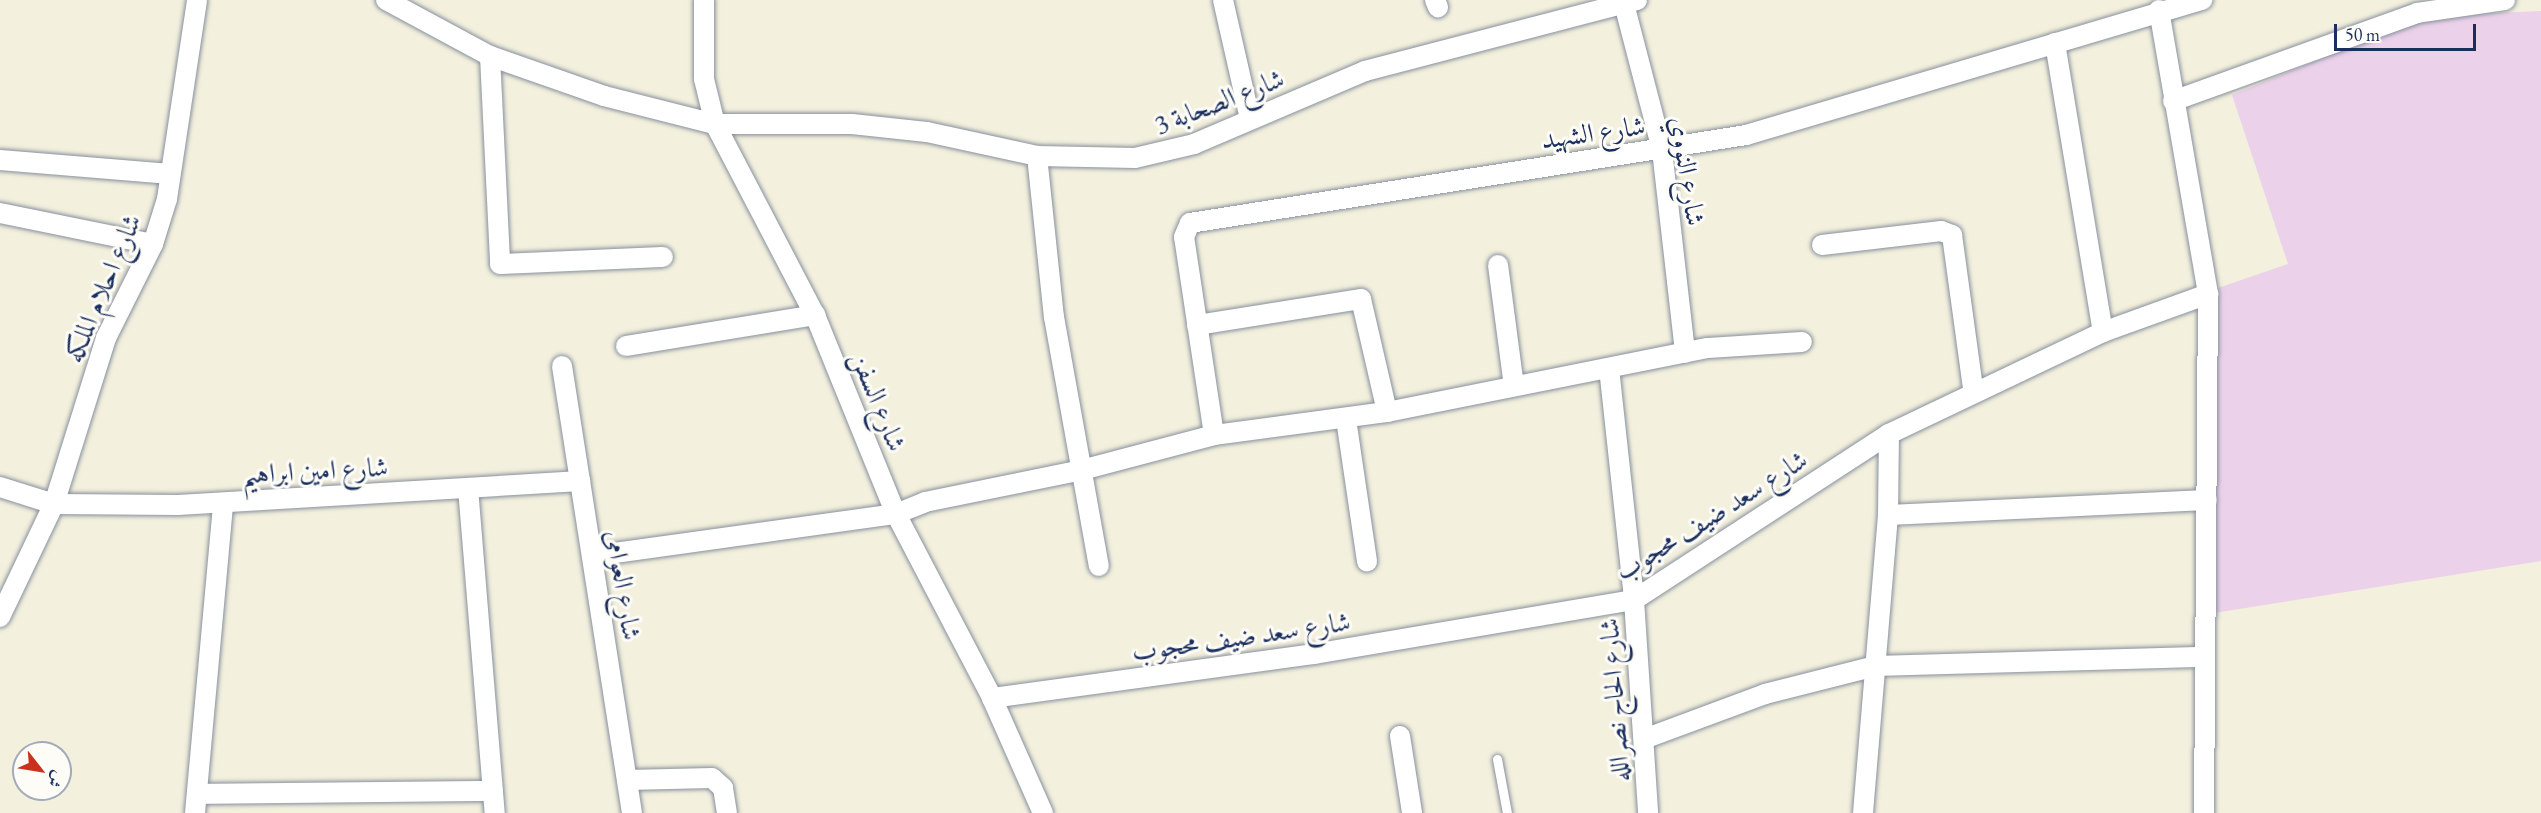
<!DOCTYPE html>
<html>
<head>
<meta charset="utf-8">
<style>
	body { margin:0 }
	#map { position:relative; width:2541px; height:813px; overflow:hidden; background:#f3f0dd; font-family:"EB Garamond",Amiri,serif }
	div>[style] { position:absolute }
	[style*='--x'] { left:calc(var(--x)*1px); top:calc(var(--y)*1px); width:calc(var(--w)*1px); rotate:calc(var(--a)*1deg) }
	.built>* { inset:0; background:#ecd1ea }
	.roads { filter:drop-shadow(0 0 2px #87909e) drop-shadow(0 0 2px #87909e) }
	.service>* { height:9px; margin:-4.5px; padding:0 4.5px; transform-origin:4.5px; border-radius:4.5px; background:#fff }
	.minor>* { height:20px; margin:-10px; padding:0 10px; transform-origin:10px; border-radius:10px; background:#fff }
	span { translate:-50% -50%; white-space:nowrap; text-align:center; line-height:1.15; -webkit-text-stroke:6px #fdfcf7; paint-order:stroke }
	.street-label { font-size:27px; color:#1b2f5e }
	.north { position:absolute; left:12px; top:741px; width:60px; height:60px; box-sizing:border-box; background:#fdfcf7; border:2px solid #a3aaba; border-radius:50%; rotate:121deg; font-size:16px; font-weight:700; line-height:24px; text-align:center; color:#1b2f5e }
	.north::after { content:''; display:block; margin:auto; width:21px; height:27px; background:#c8321e; clip-path:polygon(50% 0,100% 100%,50% 72%,0 100%) }
	.scale { position:absolute; left:2334px; top:24px; width:142px; height:27px; box-sizing:border-box; border:3px solid #1b2f5e; border-top:0; padding-left:8px; font-size:18px; line-height:21px; white-space:nowrap; color:#1b2f5e; -webkit-text-stroke:4px #fdfcf7; paint-order:stroke }
</style>
</head>
<body>
<div id="map">
	<div class="built">
		<i style="clip-path:polygon(2541px 11px,2541px 561px,2214px 613px,2212px 290px,2288px 264px,2232px 95px,2426px 16px)"></i>
	</div>
	<div class="roads">
		<div class="service">
			<i style="--x:1497;--y:759;--w:55;--a:79.5"></i>
		</div>
		<div class="minor">
			<i style="--x:386;--y:0;--w:118;--a:28.3"></i>
			<i style="--x:490;--y:56;--w:121;--a:19.3"></i>
			<i style="--x:604;--y:96;--w:114;--a:14.2"></i>
			<i style="--x:715;--y:124;--w:137;--a:0"></i>
			<i style="--x:852;--y:124;--w:75;--a:6.1"></i>
			<i style="--x:927;--y:132;--w:113;--a:12.3"></i>
			<i style="--x:1037;--y:156;--w:98;--a:1.2"></i>
			<i style="--x:1135;--y:158;--w:61;--a:-13.3"></i>
			<i style="--x:1194;--y:144;--w:186;--a:-23.1"></i>
			<i style="--x:1365;--y:71;--w:281;--a:-14.6"></i>
			<i style="--x:704;--y:0;--w:79;--a:90"></i>
			<i style="--x:704;--y:79;--w:46;--a:76.3"></i>
			<i style="--x:715;--y:124;--w:216;--a:62.4"></i>
			<i style="--x:815;--y:315;--w:215;--a:67.9"></i>
			<i style="--x:896;--y:514;--w:208;--a:62.4"></i>
			<i style="--x:992;--y:698;--w:126;--a:66.1"></i>
			<i style="--x:1223;--y:0;--w:122;--a:77.2"></i>
			<i style="--x:1435;--y:0;--w:8;--a:67"></i>
			<i style="--x:1623;--y:0;--w:155;--a:75.4"></i>
			<i style="--x:1662;--y:150;--w:204;--a:83.5"></i>
			<i style="--x:2159;--y:10;--w:288;--a:80.2"></i>
			<i style="--x:2208;--y:294;--w:519;--a:90.44"></i>
			<i style="--x:2055;--y:43;--w:293;--a:80.6"></i>
			<i style="--x:490;--y:56;--w:208;--a:87.2"></i>
			<i style="--x:500;--y:264;--w:163;--a:-2.5"></i>
			<i style="--x:2173;--y:101;--w:259;--a:-19.8"></i>
			<i style="--x:2417;--y:13;--w:89;--a:-8.4"></i>
			<i style="--x:1037;--y:156;--w:162;--a:84"></i>
			<i style="--x:1054;--y:317;--w:253;--a:79.8"></i>
			<i style="--x:0;--y:160;--w:171;--a:4.7"></i>
			<i style="--x:0;--y:213;--w:156;--a:11.5"></i>
			<i style="--x:1822;--y:245;--w:120;--a:-6.7"></i>
			<i style="--x:1941;--y:231;--w:12;--a:20"></i>
			<i style="--x:1952;--y:235;--w:155;--a:82.2"></i>
			<i style="--x:1498;--y:265;--w:122;--a:82.5"></i>
			<i style="--x:1197;--y:325;--w:166;--a:-9"></i>
			<i style="--x:1361;--y:299;--w:116;--a:77"></i>
			<i style="--x:626;--y:346;--w:192;--a:-9.3"></i>
			<i style="--x:562;--y:366;--w:452;--a:81.1"></i>
			<i style="--x:1609;--y:368;--w:233;--a:83.8"></i>
			<i style="--x:1634;--y:600;--w:213;--a:86.2"></i>
			<i style="--x:1346;--y:419;--w:144;--a:81.6"></i>
			<i style="--x:1214;--y:435;--w:200;--a:-98.6"></i>
			<i style="--x:1184;--y:237;--w:15;--a:-67"></i>
			<i style="--x:1190;--y:223;--w:563;--a:-8.99"></i>
			<i style="--x:1746;--y:135;--w:476;--a:-16.5"></i>
			<i style="--x:0;--y:487;--w:57;--a:17.5"></i>
			<i style="--x:54;--y:504;--w:124;--a:0.5"></i>
			<i style="--x:178;--y:505;--w:403;--a:-3.4"></i>
			<i style="--x:468;--y:488;--w:326;--a:85.3"></i>
			<i style="--x:1888;--y:515;--w:319;--a:-2.7"></i>
			<i style="--x:593;--y:556;--w:306;--a:-7.9"></i>
			<i style="--x:896;--y:514;--w:31;--a:-22"></i>
			<i style="--x:925;--y:502;--w:156;--a:-11.5"></i>
			<i style="--x:1078;--y:471;--w:141;--a:-14.8"></i>
			<i style="--x:1214;--y:435;--w:175;--a:-7.6"></i>
			<i style="--x:1387;--y:412;--w:327;--a:-11.3"></i>
			<i style="--x:1708;--y:348;--w:94;--a:-3.7"></i>
			<i style="--x:0;--y:617;--w:125;--a:-64.5"></i>
			<i style="--x:54;--y:504;--w:174;--a:-72.6"></i>
			<i style="--x:106;--y:338;--w:105;--a:-63.4"></i>
			<i style="--x:153;--y:244;--w:47;--a:-72.7"></i>
			<i style="--x:167;--y:199;--w:201;--a:-81.4"></i>
			<i style="--x:992;--y:698;--w:325;--a:-7.8"></i>
			<i style="--x:1314;--y:654;--w:325;--a:-9.6"></i>
			<i style="--x:1634;--y:600;--w:304;--a:-33.1"></i>
			<i style="--x:1889;--y:434;--w:237;--a:-25.5"></i>
			<i style="--x:2103;--y:332;--w:112;--a:-19.9"></i>
			<i style="--x:1400;--y:736;--w:78;--a:81.1"></i>
			<i style="--x:1644;--y:739;--w:129;--a:-20.4"></i>
			<i style="--x:1765;--y:694;--w:114;--a:-14.2"></i>
			<i style="--x:1876;--y:666;--w:329;--a:-1.6"></i>
			<i style="--x:627;--y:780;--w:85;--a:-1.3"></i>
			<i style="--x:712;--y:778;--w:15;--a:42"></i>
			<i style="--x:723;--y:788;--w:25;--a:81"></i>
			<i style="--x:198;--y:794;--w:295;--a:-0.6"></i>
			<i style="--x:195;--y:813;--w:311;--a:-84.8"></i>
			<i style="--x:1863;--y:813;--w:299;--a:-85.2"></i>
			<i style="--x:1888;--y:515;--w:81;--a:-89.3"></i>
		</div>
	</div>
	<div class="street-label">
		<span style="left:1219px;top:101px;rotate:-21deg">شارع الصحابة 3</span>
		<span style="left:1593px;top:132px;rotate:-8deg">شارع الشهيد</span>
		<span style="left:1688px;top:171px;rotate:81deg">شارع النووي</span>
		<span style="left:102px;top:288px;rotate:-67deg">شارع احلام الملكه</span>
		<span style="left:879px;top:401px;rotate:68deg">شارع السفن</span>
		<span style="left:315px;top:470px;rotate:-3deg">شارع امين ابراهيم</span>
		<span style="left:1711px;top:515px;rotate:-32deg">شارع سعد ضيف محجوب</span>
		<span style="left:624px;top:585px;rotate:81deg">شارع العوامى</span>
		<span style="left:1241px;top:636px;rotate:-8deg">شارع سعد ضيف محجوب</span>
		<span style="left:1614px;top:700px;rotate:-94deg">شارع الحاج نصرالله</span>
	</div>
	<div class="north">ش</div>
	<div class="scale">50 m</div>
</div>
</body>
</html>
